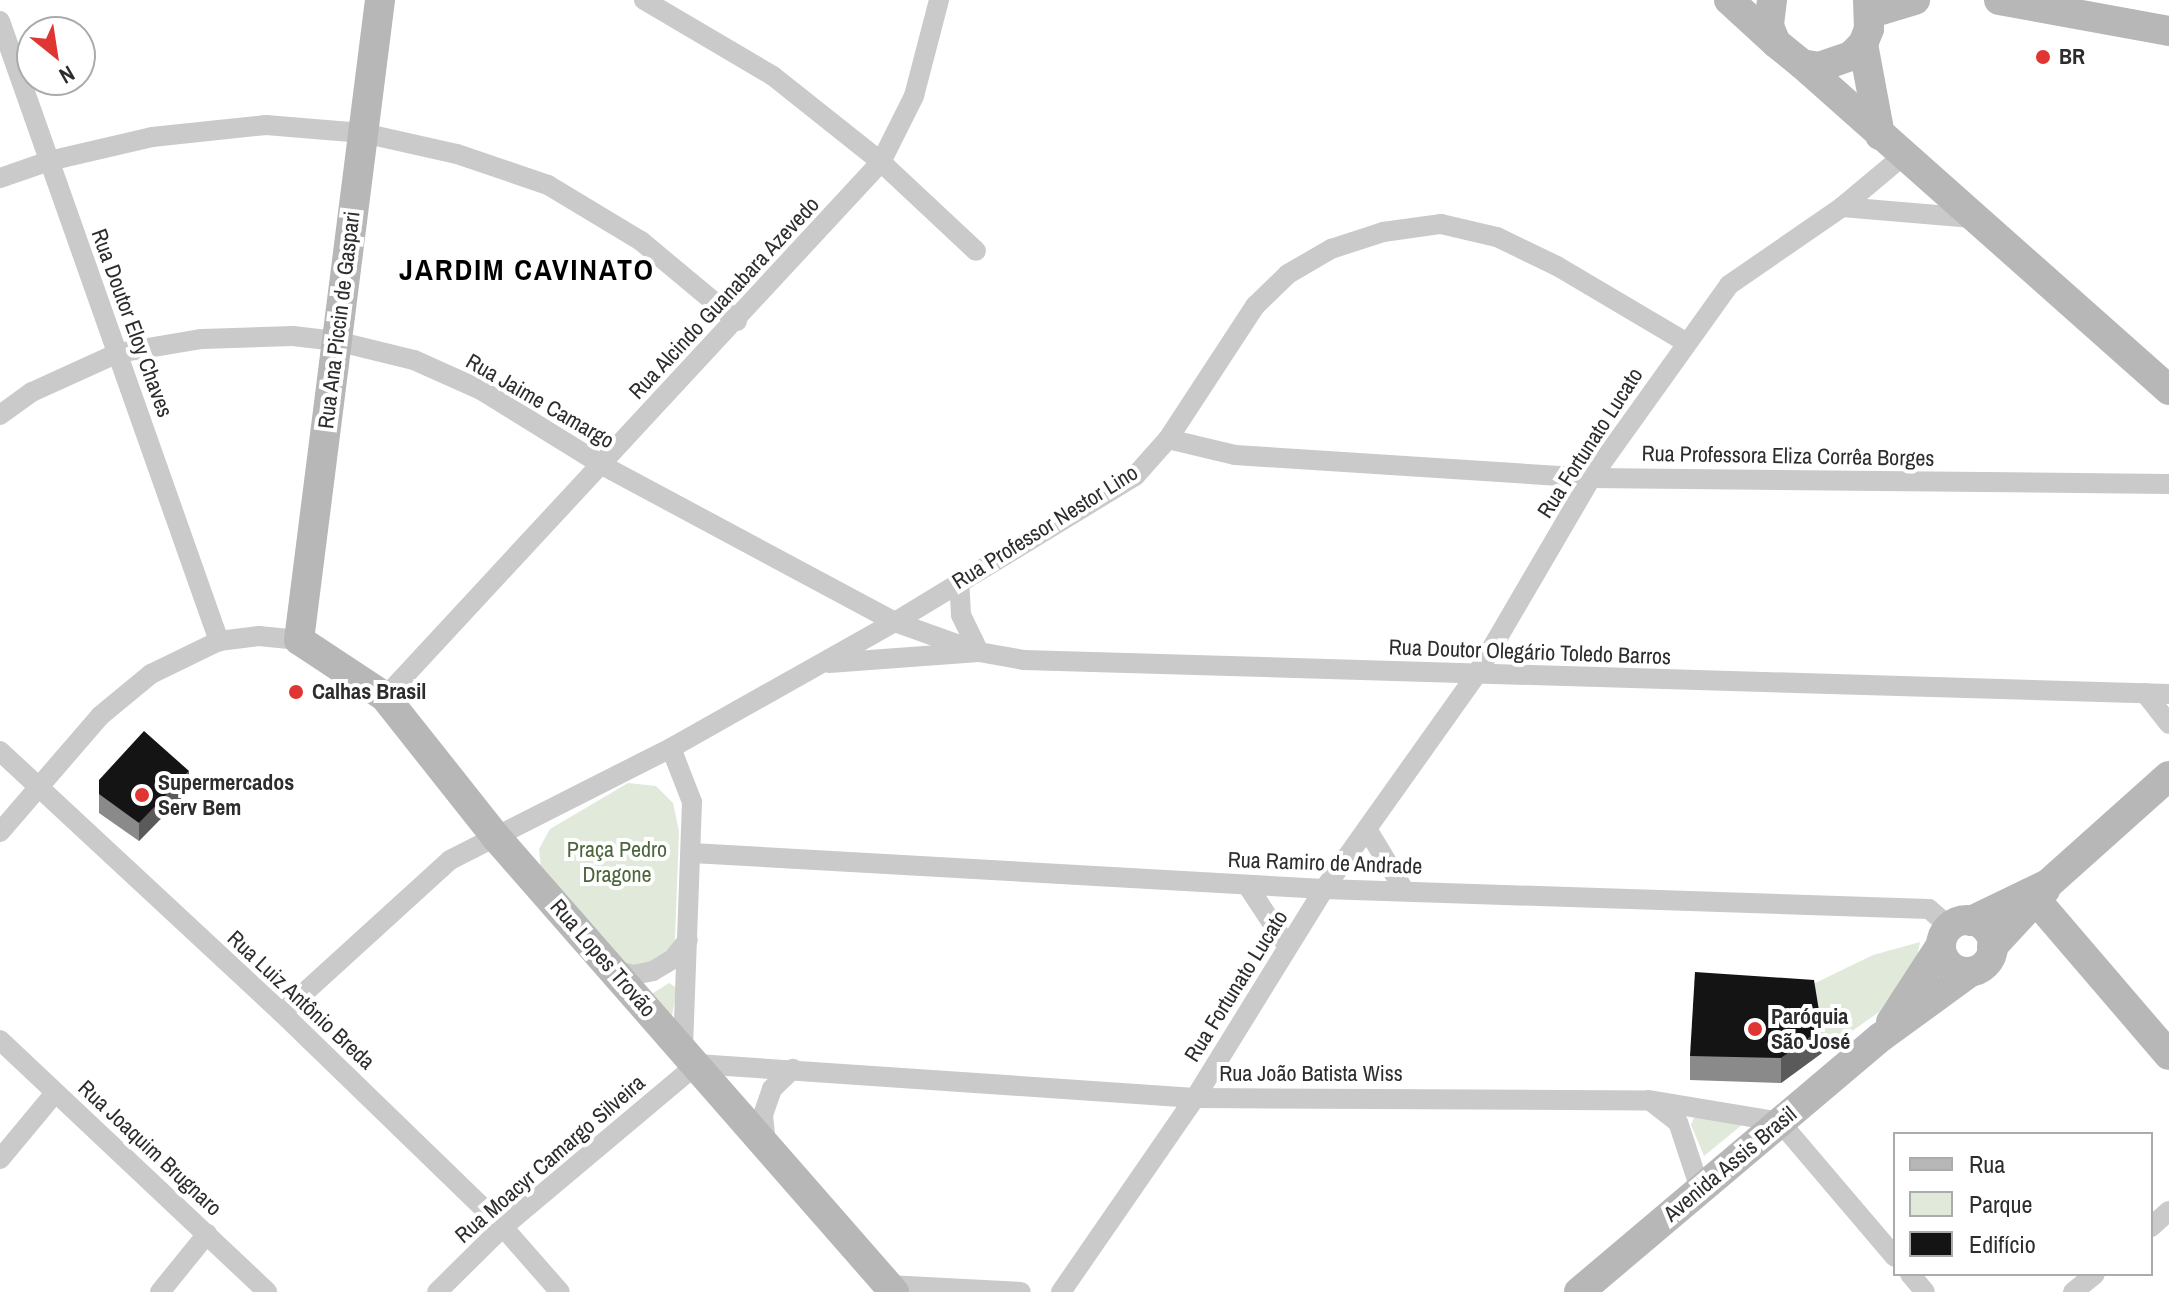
<!DOCTYPE html>
<html>
<head>
<meta charset="utf-8">
<style>
	body { margin:0 }
	#map { position:relative; width:2169px; height:1292px; overflow:hidden; background:#fff; font-family:"Archivo Narrow",sans-serif }
	div>[style] { position:absolute }
	[style*='--x'] { left:calc(var(--x)*1px); top:calc(var(--y)*1px); width:calc(var(--w)*1px); rotate:calc(var(--a)*1deg) }
	.green>* { inset:0; background:#e1eada }
	.street>* { height:20px; margin:-10px; padding:0 10px; transform-origin:10px; border-radius:10px; background:#cacaca }
	.secondary>* { height:30px; margin:-15px; padding:0 15px; transform-origin:15px; border-radius:15px; background:#b7b7b7 }
	.secondary>.ring { margin:-15px; padding:0; box-sizing:content-box; background:none; border:30px solid #b7b7b7; border-radius:50% }
	.wall>* { inset:0; background:#8a8a8a }
	.shaded-wall>* { inset:0; background:#5a5a5a }
	.building>* { inset:0; background:#141414 }
	.dots>* { width:22px; height:22px; translate:-50% -50%; box-sizing:border-box; border:4px solid #fff; border-radius:50% }
	span { translate:-50% -50%; white-space:nowrap; text-align:center; line-height:1.15; -webkit-text-stroke:8px #fff; paint-order:stroke }
	.poi-label { font-size:22px; color:#2d2d2d; font-weight:700 }
	.left { translate:0 -50%; text-align:left }
	.street-label { font-size:22px; color:#2d2d2d }
	.park-label { font-size:22px; color:#4c663c }
	.district-label { font-size:30px; color:#000; font-weight:700; letter-spacing:2px }
	.legend { position:absolute; left:1893px; top:1132px; width:260px; height:144px; box-sizing:border-box; background:#fff; border:2px solid #ababab; margin:0; padding:10px 14px; list-style:none; font-size:24px; color:#2d2d2d }
	.legend li { display:flex; align-items:center; gap:16px; height:40px }
	.legend b { width:40px; border:2px solid #ababab }
	.north { position:absolute; left:16px; top:16px; width:80px; height:80px; box-sizing:border-box; background:#fff; border:2px solid #ababab; border-radius:50%; rotate:150deg; font-size:22px; font-weight:700; line-height:32px; text-align:center; color:#2d2d2d }
	.north::after { content:''; display:block; margin:auto; width:28px; height:36px; background:#df3633; clip-path:polygon(50% 0,100% 100%,50% 72%,0 100%) }
</style>
</head>
<body>
<div id="map">
	<div class="green">
		<i style="clip-path:polygon(628px 783px,656px 786px,673px 803px,679px 831px,675px 940px,666px 957px,652px 967px,627px 966px,541px 869px,539px 849px,550px 829px)"></i>
		<i style="clip-path:polygon(1920px 942px,1917px 959px,1879px 1012px,1824px 1051px,1815px 1003px,1805px 988px,1873px 955px)"></i>
		<i style="clip-path:polygon(669px 983px,677px 988px,672px 1016px,650px 995px)"></i>
		<i style="clip-path:polygon(1695px 1115px,1748px 1120px,1704px 1156px,1691px 1125px)"></i>
	</div>
	<div class="street">
		<i style="--x:644;--y:0;--w:150;--a:30.5"></i>
		<i style="--x:773;--y:76;--w:138;--a:38.5"></i>
		<i style="--x:881;--y:162;--w:130;--a:43.1"></i>
		<i style="--x:0;--y:21;--w:658;--a:70.55"></i>
		<i style="--x:0;--y:178;--w:52;--a:-19.1"></i>
		<i style="--x:49;--y:161;--w:106;--a:-13.1"></i>
		<i style="--x:152;--y:137;--w:115;--a:-6"></i>
		<i style="--x:266;--y:125;--w:97;--a:4.7"></i>
		<i style="--x:363;--y:133;--w:96;--a:12.6"></i>
		<i style="--x:457;--y:154;--w:96;--a:18.8"></i>
		<i style="--x:548;--y:185;--w:109;--a:31.1"></i>
		<i style="--x:641;--y:241;--w:125;--a:39.8"></i>
		<i style="--x:1842;--y:207;--w:131;--a:4.8"></i>
		<i style="--x:0;--y:415;--w:39;--a:-36"></i>
		<i style="--x:32;--y:392;--w:94;--a:-24.4"></i>
		<i style="--x:118;--y:353;--w:85;--a:-9.5"></i>
		<i style="--x:202;--y:339;--w:91;--a:-1.9"></i>
		<i style="--x:293;--y:336;--w:43;--a:6.6"></i>
		<i style="--x:336;--y:341;--w:80;--a:13.7"></i>
		<i style="--x:414;--y:360;--w:73;--a:24.1"></i>
		<i style="--x:481;--y:390;--w:142;--a:31.8"></i>
		<i style="--x:602;--y:465;--w:332;--a:28.2"></i>
		<i style="--x:895;--y:622;--w:89;--a:19.7"></i>
		<i style="--x:979;--y:652;--w:46;--a:10.1"></i>
		<i style="--x:1024;--y:660;--w:1146;--a:1.7"></i>
		<i style="--x:1168;--y:439;--w:69;--a:13.4"></i>
		<i style="--x:1235;--y:455;--w:357;--a:3.7"></i>
		<i style="--x:1591;--y:478;--w:578;--a:0.59"></i>
		<i style="--x:829;--y:663;--w:150;--a:-4.2"></i>
		<i style="--x:979;--y:652;--w:41;--a:-115.9"></i>
		<i style="--x:961;--y:615;--w:34;--a:-93"></i>
		<i style="--x:2145;--y:693;--w:39;--a:52"></i>
		<i style="--x:385;--y:697;--w:730;--a:-47.17"></i>
		<i style="--x:881;--y:162;--w:74;--a:-63.4"></i>
		<i style="--x:914;--y:96;--w:99;--a:-75.4"></i>
		<i style="--x:671;--y:748;--w:58;--a:68.7"></i>
		<i style="--x:692;--y:802;--w:246;--a:92.1"></i>
		<i style="--x:0;--y:751;--w:385;--a:42.9"></i>
		<i style="--x:282;--y:1013;--w:308;--a:44.1"></i>
		<i style="--x:503;--y:1227;--w:86;--a:48.8"></i>
		<i style="--x:1367;--y:829;--w:71;--a:58.8"></i>
		<i style="--x:0;--y:832;--w:153;--a:-49.2"></i>
		<i style="--x:100;--y:716;--w:66;--a:-39.5"></i>
		<i style="--x:151;--y:674;--w:76;--a:-25.9"></i>
		<i style="--x:219;--y:641;--w:40;--a:-7.1"></i>
		<i style="--x:259;--y:636;--w:40;--a:5.7"></i>
		<i style="--x:692;--y:853;--w:633;--a:3.26"></i>
		<i style="--x:1324;--y:889;--w:605;--a:1.89"></i>
		<i style="--x:1929;--y:909;--w:28;--a:41"></i>
		<i style="--x:1247;--y:885;--w:74;--a:56.5"></i>
		<i style="--x:612;--y:969;--w:22;--a:16"></i>
		<i style="--x:633;--y:975;--w:20;--a:-11"></i>
		<i style="--x:653;--y:971;--w:23;--a:-31"></i>
		<i style="--x:673;--y:959;--w:24;--a:-52"></i>
		<i style="--x:282;--y:1013;--w:227;--a:-42.3"></i>
		<i style="--x:450;--y:860;--w:248;--a:-26.9"></i>
		<i style="--x:671;--y:748;--w:257;--a:-29.4"></i>
		<i style="--x:895;--y:622;--w:281;--a:-31.3"></i>
		<i style="--x:1135;--y:476;--w:50;--a:-48.3"></i>
		<i style="--x:1168;--y:439;--w:159;--a:-56.8"></i>
		<i style="--x:1255;--y:306;--w:46;--a:-44.1"></i>
		<i style="--x:1288;--y:274;--w:50;--a:-30.2"></i>
		<i style="--x:1331;--y:249;--w:55;--a:-18.1"></i>
		<i style="--x:1383;--y:232;--w:59;--a:-7.9"></i>
		<i style="--x:1441;--y:224;--w:57;--a:13.1"></i>
		<i style="--x:1497;--y:237;--w:67;--a:25.8"></i>
		<i style="--x:1557;--y:266;--w:151;--a:30.6"></i>
		<i style="--x:0;--y:1040;--w:367;--a:43.3"></i>
		<i style="--x:1652;--y:1102;--w:33;--a:38"></i>
		<i style="--x:1678;--y:1122;--w:71;--a:71.8"></i>
		<i style="--x:766;--y:1144;--w:29;--a:-96"></i>
		<i style="--x:763;--y:1115;--w:28;--a:-71"></i>
		<i style="--x:772;--y:1089;--w:29;--a:-44"></i>
		<i style="--x:0;--y:1159;--w:86;--a:-50.2"></i>
		<i style="--x:2151;--y:1227;--w:24;--a:-42"></i>
		<i style="--x:1910;--y:1274;--w:23;--a:50"></i>
		<i style="--x:888;--y:1285;--w:133;--a:3"></i>
		<i style="--x:160;--y:1292;--w:75;--a:-51"></i>
		<i style="--x:437;--y:1292;--w:93;--a:-44.6"></i>
		<i style="--x:503;--y:1227;--w:253;--a:-40"></i>
		<i style="--x:697;--y:1064;--w:499;--a:3.9"></i>
		<i style="--x:1195;--y:1098;--w:454;--a:0.3"></i>
		<i style="--x:1649;--y:1100;--w:133;--a:9.5"></i>
		<i style="--x:1780;--y:1122;--w:177;--a:49.6"></i>
		<i style="--x:1061;--y:1292;--w:236;--a:-55.4"></i>
		<i style="--x:1195;--y:1098;--w:246;--a:-58.3"></i>
		<i style="--x:1324;--y:889;--w:262;--a:-54.6"></i>
		<i style="--x:1476;--y:675;--w:228;--a:-59.7"></i>
		<i style="--x:1591;--y:478;--w:237;--a:-54.4"></i>
		<i style="--x:1729;--y:285;--w:137;--a:-34.6"></i>
		<i style="--x:1842;--y:207;--w:80;--a:-39.9"></i>
		<i style="--x:2073;--y:1292;--w:28;--a:-39"></i>
	</div>
	<div class="secondary">
		<i style="--x:380;--y:0;--w:645;--a:97.21"></i>
		<i style="--x:299;--y:640;--w:103;--a:33.5"></i>
		<i style="--x:385;--y:697;--w:177;--a:51.6"></i>
		<i style="--x:495;--y:836;--w:606;--a:48.81"></i>
		<i style="--x:1729;--y:0;--w:64;--a:42.5"></i>
		<i style="--x:1772;--y:0;--w:26;--a:97"></i>
		<i style="--x:1769;--y:26;--w:18;--a:68"></i>
		<i style="--x:1776;--y:43;--w:33;--a:39"></i>
		<i style="--x:1802;--y:64;--w:17;--a:10"></i>
		<i style="--x:1819;--y:67;--w:34;--a:-19"></i>
		<i style="--x:1851;--y:56;--w:17;--a:-45"></i>
		<i style="--x:1863;--y:44;--w:16;--a:-68"></i>
		<i style="--x:1869;--y:29;--w:29;--a:-92"></i>
		<i style="--x:1999;--y:0;--w:173;--a:10.3"></i>
		<i style="--x:1871;--y:13;--w:46;--a:-16.5"></i>
		<i style="--x:1863;--y:44;--w:93;--a:79.4"></i>
		<i style="--x:1802;--y:64;--w:491;--a:41.6"></i>
		<i style="--x:2030;--y:893;--w:213;--a:49.4"></i>
		<i class="ring" style="left:1941px;top:920px;width:22px;height:22px"></i>
		<i style="--x:1971;--y:921;--w:85;--a:-25.7"></i>
		<i style="--x:2048;--y:884;--w:162;--a:-41.8"></i>
		<i style="--x:1992;--y:947;--w:78;--a:-47.1"></i>
		<i style="--x:1891;--y:1022;--w:92;--a:-57"></i>
		<i style="--x:1579;--y:1292;--w:395;--a:-40.2"></i>
		<i style="--x:1881;--y:1037;--w:110;--a:-36.1"></i>
	</div>
	<div class="wall">
		<i style="clip-path:polygon(99px 780px,189px 790px,139px 841px,99px 813px)"></i>
		<i style="clip-path:polygon(1822px 1053px,1781px 1083px,1690px 1080px,1690px 1056px)"></i>
	</div>
	<div class="shaded-wall">
		<i style="clip-path:polygon(189px 771px,189px 790px,139px 841px,139px 823px)"></i>
		<i style="clip-path:polygon(1822px 1029px,1822px 1053px,1781px 1083px,1781px 1058px)"></i>
	</div>
	<div class="building">
		<i style="clip-path:polygon(144px 731px,189px 771px,139px 823px,99px 794px,99px 780px)"></i>
		<i style="clip-path:polygon(1695px 972px,1814px 980px,1822px 1029px,1781px 1058px,1690px 1056px)"></i>
	</div>
	<div class="dots">
		<i style="left:2043px;top:57px;background:#df3633"></i>
		<i style="left:296px;top:692px;background:#df3633"></i>
		<i style="left:142px;top:795px;background:#df3633"></i>
		<i style="left:1755px;top:1029px;background:#df3633"></i>
	</div>
	<div class="poi-label">
		<span class="left" style="left:2059px;top:57px">BR</span>
		<span class="left" style="left:312px;top:692px">Calhas Brasil</span>
		<span class="left" style="left:158px;top:795px">Supermercados<br>Serv Bem</span>
		<span class="left" style="left:1771px;top:1029px">Paróquia<br>São José</span>
	</div>
	<div class="street-label">
		<span style="left:724px;top:298px;rotate:-47deg">Rua Alcindo Guanabara Azevedo</span>
		<span style="left:339px;top:320px;rotate:-83deg">Rua Ana Piccin de Gaspari</span>
		<span style="left:132px;top:323px;rotate:70deg">Rua Doutor Eloy Chaves</span>
		<span style="left:540px;top:401px;rotate:30deg">Rua Jaime Camargo</span>
		<span style="left:1590px;top:443px;rotate:-57deg">Rua Fortunato Lucato</span>
		<span style="left:1788px;top:456px;rotate:1deg">Rua Professora Eliza Corrêa Borges</span>
		<span style="left:1045px;top:527px;rotate:-32deg">Rua Professor Nestor Lino</span>
		<span style="left:1530px;top:652px;rotate:2deg">Rua Doutor Olegário Toledo Barros</span>
		<span style="left:1325px;top:863px;rotate:2deg">Rua Ramiro de Andrade</span>
		<span style="left:603px;top:958px;rotate:49deg">Rua Lopes Trovão</span>
		<span style="left:1236px;top:986px;rotate:-58deg">Rua Fortunato Lucato</span>
		<span style="left:301px;top:1000px;rotate:43deg">Rua Luiz Antônio Breda</span>
		<span style="left:1311px;top:1074px">Rua João Batista Wiss</span>
		<span style="left:150px;top:1148px;rotate:43deg">Rua Joaquim Brugnaro</span>
		<span style="left:550px;top:1159px;rotate:-41deg">Rua Moacyr Camargo Silveira</span>
		<span style="left:1730px;top:1164px;rotate:-40deg">Avenida Assis Brasil</span>
	</div>
	<div class="park-label">
		<span style="left:617px;top:862px">Praça Pedro<br>Dragone</span>
	</div>
	<div class="district-label">
		<span style="left:527px;top:269px">JARDIM CAVINATO</span>
	</div>
	<ul class="legend">
	<li><b style="height:10px;background:#b7b7b7"></b>Rua</li>
	<li><b style="height:22px;background:#e1eada"></b>Parque</li>
	<li><b style="height:22px;background:#141414"></b>Edifício</li>
	</ul>
	<div class="north">N</div>
</div>
</body>
</html>
